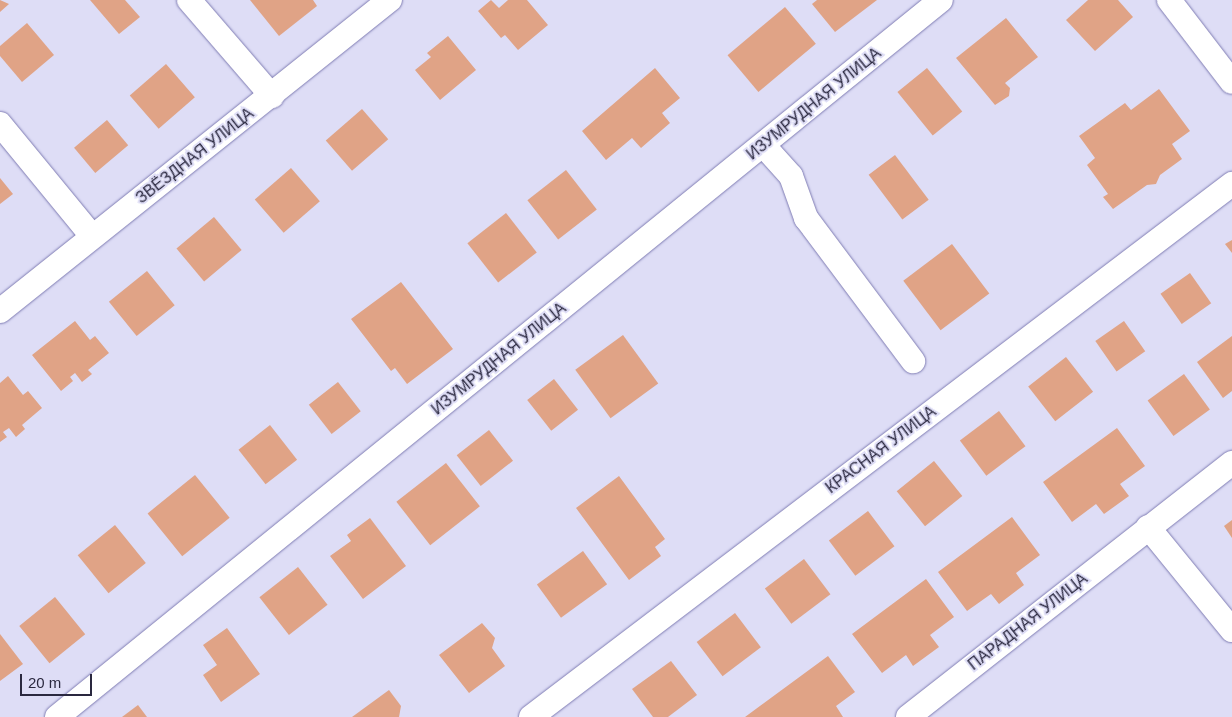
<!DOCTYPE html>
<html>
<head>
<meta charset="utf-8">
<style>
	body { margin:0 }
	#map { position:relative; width:1232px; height:717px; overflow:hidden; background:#deddf6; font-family:Arial,sans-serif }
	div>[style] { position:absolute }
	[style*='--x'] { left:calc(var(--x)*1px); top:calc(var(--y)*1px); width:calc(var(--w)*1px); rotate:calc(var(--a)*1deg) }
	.building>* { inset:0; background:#e0a386; transform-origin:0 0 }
	.roads { filter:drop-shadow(0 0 1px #7f7cb3) drop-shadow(0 0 1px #7f7cb3) }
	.minor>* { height:24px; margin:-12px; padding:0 12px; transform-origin:12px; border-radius:12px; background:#fff }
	span { translate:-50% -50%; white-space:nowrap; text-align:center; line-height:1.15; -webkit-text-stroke:4px #deddf6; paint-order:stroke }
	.street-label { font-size:16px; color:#2a283f }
	.scale { position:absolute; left:20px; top:674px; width:72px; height:22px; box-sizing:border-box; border:2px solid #2a283f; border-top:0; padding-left:6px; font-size:15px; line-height:18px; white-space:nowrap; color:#2a283f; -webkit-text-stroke:4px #deddf6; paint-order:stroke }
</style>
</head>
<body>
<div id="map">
	<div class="building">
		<i style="clip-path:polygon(0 0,9px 4px,0 12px)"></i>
		<i style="clip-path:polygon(90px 0,125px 0,140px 17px,119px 34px)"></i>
		<i style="clip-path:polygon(250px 0,313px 0,317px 6px,279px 36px)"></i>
		<i style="clip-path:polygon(491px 0,499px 8px,508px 0,527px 0,548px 25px,518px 50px,505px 35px,501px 38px,478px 11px)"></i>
		<i style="clip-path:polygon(817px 0,877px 0,835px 32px,812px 4px)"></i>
		<i style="clip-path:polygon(1088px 0,1118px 0,1133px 17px,1095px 51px,1066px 20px)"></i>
		<i style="left:785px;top:7px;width:48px;height:75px;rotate:50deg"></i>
		<i style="clip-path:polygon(1006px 18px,1038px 57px,1005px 83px,1010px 88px,1009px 96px,995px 105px,956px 58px)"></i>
		<i style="clip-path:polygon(27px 23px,54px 55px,22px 82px,0 56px,0 46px)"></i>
		<i style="clip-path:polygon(448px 36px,476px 70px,440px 100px,415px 70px,431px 57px,427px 53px)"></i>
		<i style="left:166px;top:64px;width:44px;height:48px;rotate:49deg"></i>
		<i style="clip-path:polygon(655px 68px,680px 98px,662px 113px,670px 123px,641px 148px,632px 138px,606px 160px,582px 131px)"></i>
		<i style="left:927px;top:68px;width:56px;height:38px;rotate:51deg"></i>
		<i style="clip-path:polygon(1159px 89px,1190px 131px,1172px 144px,1182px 159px,1160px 175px,1156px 184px,1147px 185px,1113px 209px,1103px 197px,1108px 194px,1087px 165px,1095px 158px,1079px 136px,1125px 103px,1131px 110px)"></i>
		<i style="left:362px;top:109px;width:40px;height:48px;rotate:49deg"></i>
		<i style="left:107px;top:120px;width:33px;height:43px;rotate:50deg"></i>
		<i style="left:895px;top:155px;width:56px;height:33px;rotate:53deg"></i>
		<i style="left:291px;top:168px;width:44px;height:48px;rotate:49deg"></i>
		<i style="left:566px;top:170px;width:50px;height:49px;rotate:52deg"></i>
		<i style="clip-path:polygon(0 178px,13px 194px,0 204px)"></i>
		<i style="left:506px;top:213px;width:50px;height:49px;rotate:52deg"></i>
		<i style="left:214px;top:217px;width:43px;height:49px;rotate:50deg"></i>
		<i style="clip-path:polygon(1232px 240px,1232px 253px,1225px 244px)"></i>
		<i style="left:952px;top:244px;width:62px;height:61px;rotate:53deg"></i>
		<i style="left:147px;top:271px;width:44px;height:49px;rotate:51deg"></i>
		<i style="left:1190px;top:273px;width:37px;height:36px;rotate:55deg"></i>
		<i style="clip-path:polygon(401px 282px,453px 349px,407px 384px,395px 368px,391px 371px,351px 319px)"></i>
		<i style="clip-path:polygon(75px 321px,90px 340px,95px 336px,109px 353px,88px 370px,92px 374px,82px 382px,75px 373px,70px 377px,73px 381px,61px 391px,32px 355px)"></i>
		<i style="left:1124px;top:321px;width:37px;height:35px;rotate:55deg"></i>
		<i style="left:623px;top:335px;width:60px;height:59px;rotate:54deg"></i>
		<i style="clip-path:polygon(1232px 336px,1232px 391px,1223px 398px,1197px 362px)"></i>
		<i style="left:1066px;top:357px;width:44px;height:48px;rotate:52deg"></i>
		<i style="left:1184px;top:374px;width:44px;height:45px;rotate:54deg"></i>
		<i style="clip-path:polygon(8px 376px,23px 395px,28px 391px,42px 408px,22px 425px,25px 429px,16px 437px,9px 428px,3px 432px,7px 437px,0 442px,0 383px)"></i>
		<i style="left:554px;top:379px;width:39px;height:34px;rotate:52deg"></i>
		<i style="left:338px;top:382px;width:37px;height:37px;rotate:52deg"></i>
		<i style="left:999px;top:411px;width:44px;height:49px;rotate:53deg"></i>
		<i style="left:270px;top:425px;width:44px;height:40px;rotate:52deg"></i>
		<i style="clip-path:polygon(1117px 428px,1145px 466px,1120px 484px,1129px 496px,1104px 514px,1096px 504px,1072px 522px,1043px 482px)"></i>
		<i style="left:489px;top:430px;width:39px;height:41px;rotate:52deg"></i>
		<i style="left:934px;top:461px;width:45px;height:48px;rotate:51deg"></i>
		<i style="left:446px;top:463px;width:55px;height:63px;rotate:52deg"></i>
		<i style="left:195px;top:475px;width:55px;height:61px;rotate:51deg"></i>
		<i style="clip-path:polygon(619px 476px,665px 539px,655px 547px,661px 556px,629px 580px,576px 508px)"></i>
		<i style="left:868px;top:511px;width:44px;height:49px;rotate:53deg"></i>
		<i style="clip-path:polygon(1012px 517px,1040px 555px,1016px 573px,1024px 585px,999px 604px,991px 594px,967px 611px,938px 572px)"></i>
		<i style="clip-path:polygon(370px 518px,406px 566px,363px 599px,330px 556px,351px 541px,347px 535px)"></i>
		<i style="clip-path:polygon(1232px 520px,1232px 538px,1224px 526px)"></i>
		<i style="left:115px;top:525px;width:49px;height:48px;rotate:51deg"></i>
		<i style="left:583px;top:551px;width:41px;height:57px;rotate:54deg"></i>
		<i style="left:804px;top:559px;width:44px;height:49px;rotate:53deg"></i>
		<i style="left:298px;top:567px;width:48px;height:49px;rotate:52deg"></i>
		<i style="clip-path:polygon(926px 579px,954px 617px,930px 635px,939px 647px,913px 666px,906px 655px,882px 673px,852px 634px)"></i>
		<i style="left:55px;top:597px;width:48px;height:46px;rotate:51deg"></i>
		<i style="left:735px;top:613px;width:43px;height:48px;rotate:53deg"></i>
		<i style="clip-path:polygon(482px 623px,495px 638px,492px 648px,505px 666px,469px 693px,439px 655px)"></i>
		<i style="clip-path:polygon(227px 628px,260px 674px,221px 702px,203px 675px,217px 665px,203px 645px)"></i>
		<i style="clip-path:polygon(0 634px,23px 664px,0 681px)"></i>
		<i style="clip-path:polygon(828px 656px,855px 692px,836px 706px,843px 717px,745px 717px)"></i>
		<i style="clip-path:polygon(671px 661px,697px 695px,668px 717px,653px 717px,632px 689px)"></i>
		<i style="clip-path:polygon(389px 690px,401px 706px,399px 717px,352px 717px)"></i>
		<i style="clip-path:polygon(138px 705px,147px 717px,122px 717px)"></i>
	</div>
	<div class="roads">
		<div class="minor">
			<i style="--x:189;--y:0;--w:127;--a:49.2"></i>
			<i style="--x:1169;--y:0;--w:103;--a:52.5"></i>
			<i style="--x:0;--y:124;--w:145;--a:50.6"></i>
			<i style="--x:764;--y:146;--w:40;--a:48"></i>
			<i style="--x:791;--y:176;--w:45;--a:70.3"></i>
			<i style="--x:806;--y:218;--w:179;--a:53.2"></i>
			<i style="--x:0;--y:311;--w:499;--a:-38.6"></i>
			<i style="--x:1148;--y:527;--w:133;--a:50.8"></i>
			<i style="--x:57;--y:717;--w:1138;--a:-39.05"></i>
			<i style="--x:531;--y:717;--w:881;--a:-37.25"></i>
			<i style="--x:908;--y:717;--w:412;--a:-38.1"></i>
		</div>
	</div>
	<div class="street-label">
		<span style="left:814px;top:104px;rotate:-39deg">ИЗУМРУДНАЯ УЛИЦА</span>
		<span style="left:195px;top:156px;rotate:-38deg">ЗВЁЗДНАЯ УЛИЦА</span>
		<span style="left:499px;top:359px;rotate:-39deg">ИЗУМРУДНАЯ УЛИЦА</span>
		<span style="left:881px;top:450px;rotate:-37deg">КРАСНАЯ УЛИЦА</span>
		<span style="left:1028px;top:622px;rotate:-38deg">ПАРАДНАЯ УЛИЦА</span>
	</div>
	<div class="scale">20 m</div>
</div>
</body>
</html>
